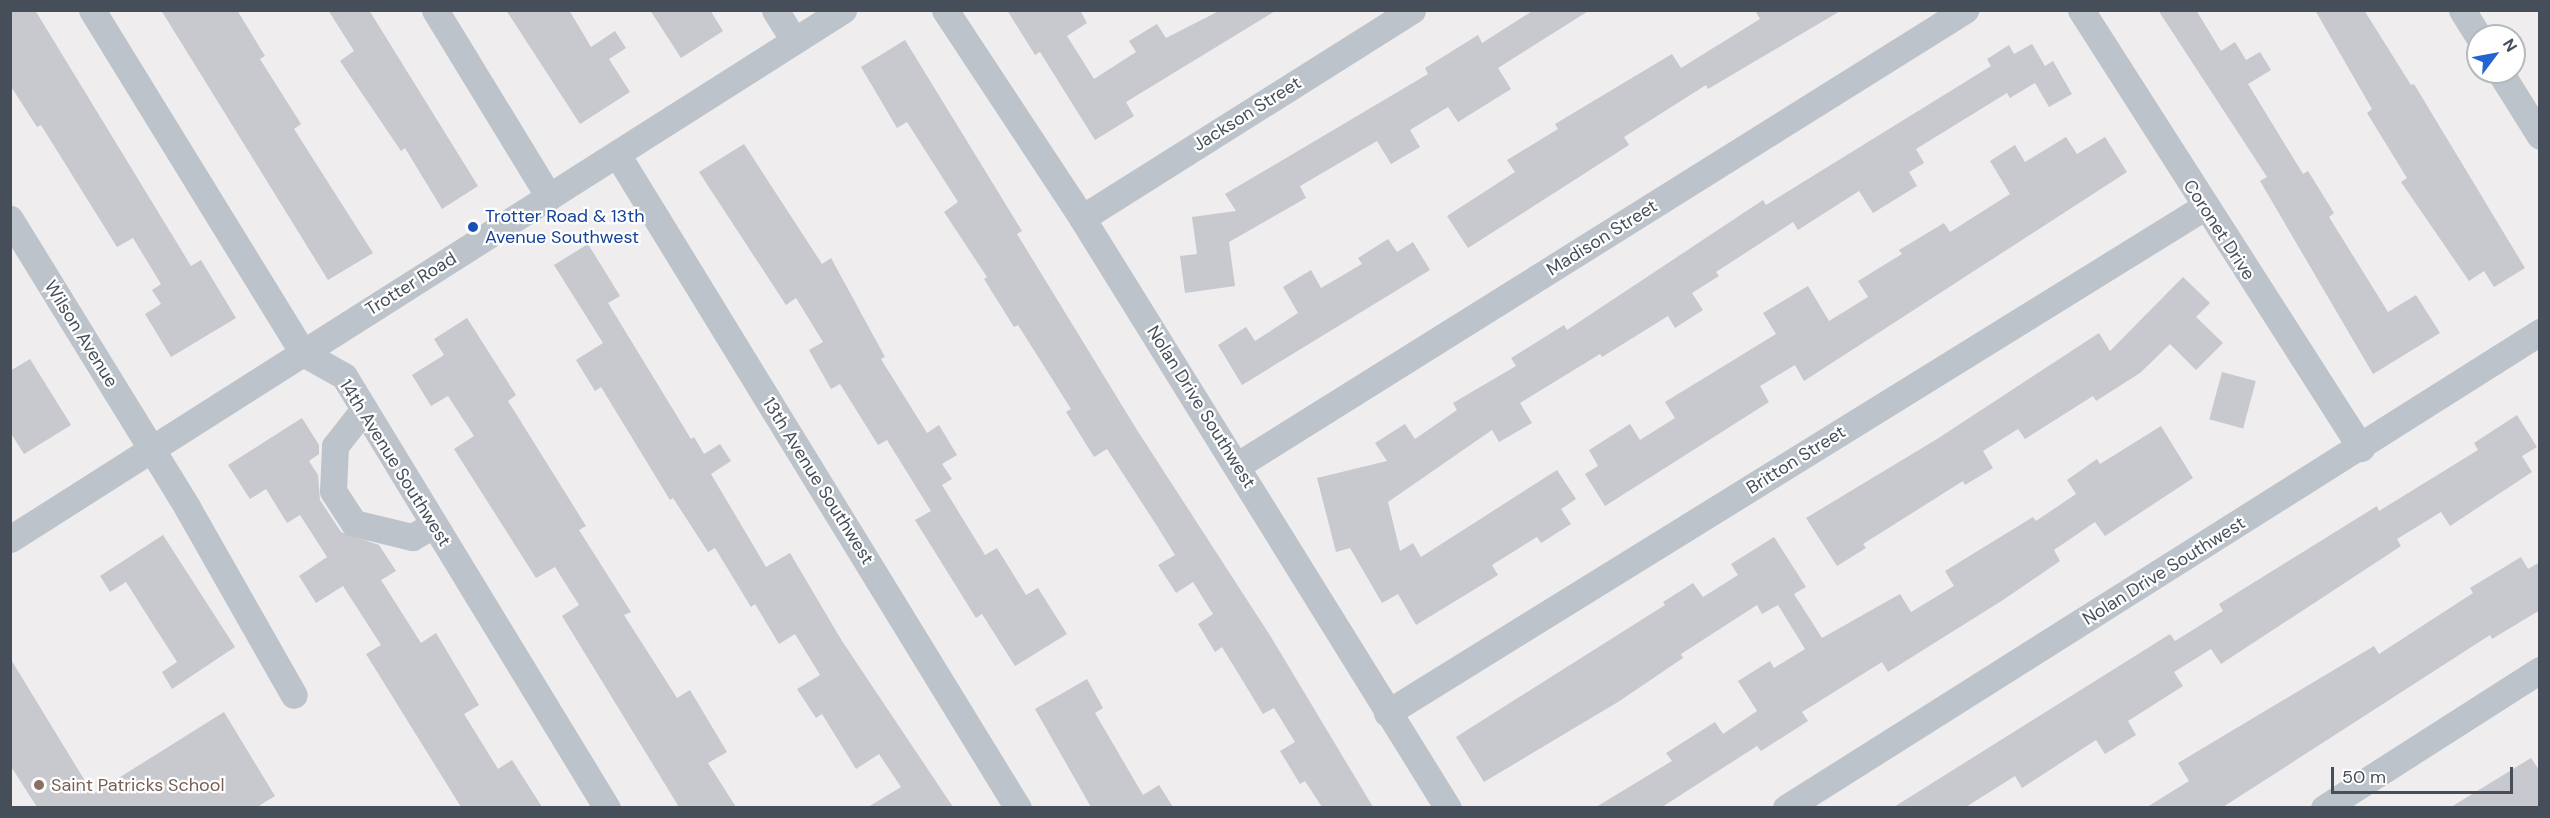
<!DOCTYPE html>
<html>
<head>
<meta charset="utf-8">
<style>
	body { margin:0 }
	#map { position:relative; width:2550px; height:818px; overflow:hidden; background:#efeded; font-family:"DM Sans",sans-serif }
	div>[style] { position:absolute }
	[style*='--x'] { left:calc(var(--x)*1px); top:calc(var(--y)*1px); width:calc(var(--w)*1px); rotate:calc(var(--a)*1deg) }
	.building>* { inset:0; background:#c7c9cf; transform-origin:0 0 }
	.minor>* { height:27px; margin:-13.5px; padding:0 13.5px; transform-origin:13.5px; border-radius:13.5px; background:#bcc3cb }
	.dots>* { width:16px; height:16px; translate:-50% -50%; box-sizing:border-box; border:3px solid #fff; border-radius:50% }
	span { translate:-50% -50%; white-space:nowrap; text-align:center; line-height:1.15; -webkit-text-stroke:4.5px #fff; paint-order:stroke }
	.street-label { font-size:18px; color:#464f59 }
	.transit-label { font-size:18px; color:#164399 }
	.left { translate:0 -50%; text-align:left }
	.education-label { font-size:18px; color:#785e54 }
	.frame { position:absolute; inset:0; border:12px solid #464f59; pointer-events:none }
	.north { position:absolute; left:2466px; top:24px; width:60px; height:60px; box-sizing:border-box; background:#fff; border:2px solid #b5b9bd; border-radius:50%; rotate:58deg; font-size:16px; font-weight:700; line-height:24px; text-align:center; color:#464f59 }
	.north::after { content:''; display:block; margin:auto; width:21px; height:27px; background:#2463d2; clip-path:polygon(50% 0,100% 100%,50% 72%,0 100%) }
	.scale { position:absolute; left:2331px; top:767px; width:182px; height:27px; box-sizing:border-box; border:3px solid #464f59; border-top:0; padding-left:8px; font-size:18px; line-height:21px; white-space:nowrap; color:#464f59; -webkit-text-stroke:4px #fff; paint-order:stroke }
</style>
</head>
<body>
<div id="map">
	<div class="building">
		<i style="clip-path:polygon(10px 10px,35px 10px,191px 266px,201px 260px,236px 318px,171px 357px,145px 314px,161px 304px,152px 290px,161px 284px,133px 238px,117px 247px,41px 125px,37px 127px,10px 85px)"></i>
		<i style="clip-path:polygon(161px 10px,237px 10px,265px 56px,260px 59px,301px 124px,294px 129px,373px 253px,328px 280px)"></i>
		<i style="clip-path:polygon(328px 10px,369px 10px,478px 186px,442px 209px,405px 148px,401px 151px,340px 61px,354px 51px)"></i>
		<i style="clip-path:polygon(506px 10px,569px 10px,591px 47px,615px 31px,626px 48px,609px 59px,630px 92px,580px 124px)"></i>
		<i style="clip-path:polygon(650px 10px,710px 10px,723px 31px,681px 58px)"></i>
		<i style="clip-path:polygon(1007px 10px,1080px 10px,1087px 23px,1067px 36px,1094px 79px,1136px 52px,1129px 41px,1157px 24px,1166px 38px,1221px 10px,1277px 10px,1126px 102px,1134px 116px,1095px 140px,1040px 52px,1035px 55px)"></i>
		<i style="clip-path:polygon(1534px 10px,1590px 10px,1498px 68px,1511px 89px,1458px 122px,1448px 107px,1410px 130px,1420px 147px,1391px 164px,1377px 141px,1300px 186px,1306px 198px,1229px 242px,1235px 286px,1185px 293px,1180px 256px,1197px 254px,1192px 217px,1236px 211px,1225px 194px,1428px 74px,1425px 68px,1478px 35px,1482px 43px)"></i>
		<i style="clip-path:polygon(1755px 10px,1842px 10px,1708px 89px,1706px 85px,1624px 137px,1629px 145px,1468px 248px,1447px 216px,1515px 172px,1507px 160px,1558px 129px,1555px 124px,1672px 54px,1681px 68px,1760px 19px)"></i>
		<i style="clip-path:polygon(2158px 10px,2196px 10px,2221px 51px,2235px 42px,2246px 60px,2260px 52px,2271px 70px,2248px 84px,2303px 174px,2308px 171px,2334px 213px,2329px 217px,2388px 312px,2416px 295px,2440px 333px,2373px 374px,2260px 181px,2267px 177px)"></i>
		<i style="clip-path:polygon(2315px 10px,2364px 10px,2411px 85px,2414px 84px,2525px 268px,2494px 287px,2484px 271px,2469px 281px,2401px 182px,2407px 178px,2367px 113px,2372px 109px)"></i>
		<i style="clip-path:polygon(905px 40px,1022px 231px,1017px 234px,1137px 430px,1271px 637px,1373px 807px,1322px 807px,1305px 781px,1300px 784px,1280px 751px,1295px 742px,1274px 708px,1263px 714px,1222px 647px,1215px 652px,1198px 624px,1213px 614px,1193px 582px,1176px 593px,1158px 565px,1175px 555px,1157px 526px,1107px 449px,1094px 457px,1066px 412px,1071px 409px,1018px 325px,1014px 327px,984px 279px,987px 277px,944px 212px,958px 202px,907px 122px,897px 128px,861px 67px)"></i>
		<i style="clip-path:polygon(2032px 44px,2045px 66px,2053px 61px,2072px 94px,2049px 107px,2035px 83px,2010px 98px,2007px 93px,1916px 149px,1924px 163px,1909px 172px,1917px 186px,1873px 213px,1859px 191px,1798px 230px,1793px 222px,1716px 272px,1719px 276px,1692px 293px,1703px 310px,1675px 328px,1668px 316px,1602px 357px,1600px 354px,1520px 403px,1532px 423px,1499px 442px,1492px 430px,1388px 502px,1400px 551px,1413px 543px,1421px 557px,1557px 470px,1576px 499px,1561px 509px,1571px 524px,1541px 543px,1537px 537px,1492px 565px,1498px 575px,1416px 625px,1398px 594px,1382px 603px,1350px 548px,1336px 552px,1317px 478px,1387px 461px,1375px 443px,1405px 424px,1415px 439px,1457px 410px,1453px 403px,1516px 366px,1511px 358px,1564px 325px,1567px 330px,1763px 200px,1766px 205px,1991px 66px,1987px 59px,2009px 45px,2014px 54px)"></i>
		<i style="clip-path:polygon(2066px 137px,2077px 154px,2105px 137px,2127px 172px,1804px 381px,1795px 365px,1760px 386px,1769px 402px,1605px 506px,1585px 474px,1598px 466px,1589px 450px,1630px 424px,1640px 440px,1675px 418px,1665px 402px,1776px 334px,1763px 313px,1808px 286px,1829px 321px,1868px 297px,1858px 281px,1902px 254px,1899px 250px,1944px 223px,1950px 232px,2010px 194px,1990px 161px,2015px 145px,2025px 162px)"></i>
		<i style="clip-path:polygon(744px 144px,822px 264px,831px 258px,885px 357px,881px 359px,927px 433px,939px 425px,957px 455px,942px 464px,952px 479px,942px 485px,985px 555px,997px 548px,1026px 595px,1038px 588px,1067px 634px,1015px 666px,982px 614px,976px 618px,915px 520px,931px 511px,887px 440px,878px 445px,840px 384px,831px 389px,809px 350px,823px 342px,796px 298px,786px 305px,699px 172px)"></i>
		<i style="clip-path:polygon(1388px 239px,1397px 252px,1413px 242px,1430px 270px,1242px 385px,1218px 345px,1246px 327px,1255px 341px,1298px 313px,1283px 287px,1311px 270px,1321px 288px,1362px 264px,1358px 258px)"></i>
		<i style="clip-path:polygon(588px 244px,620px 296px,608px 303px,691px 439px,694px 437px,704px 454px,720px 444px,731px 461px,711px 474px,766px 567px,790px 553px,842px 641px,953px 807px,868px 807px,901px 787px,879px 754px,856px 769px,822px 714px,816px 718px,797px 689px,820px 675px,795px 634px,779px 644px,755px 604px,751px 607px,715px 548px,708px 552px,673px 498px,670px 500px,601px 387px,595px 391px,576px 360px,603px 343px,554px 265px)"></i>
		<i style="clip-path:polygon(2183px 277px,2210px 303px,2196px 317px,2223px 343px,2196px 370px,2170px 344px,2140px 373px,2096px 401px,2093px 396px,2025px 439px,2018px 429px,1983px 451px,1993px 468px,1965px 485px,1963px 481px,1863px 544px,1866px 548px,1837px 566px,1806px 518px,1937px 439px,2099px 333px,2110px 351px)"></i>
		<i style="clip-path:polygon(467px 318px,516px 395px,508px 401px,586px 526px,579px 530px,631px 612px,624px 615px,677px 698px,690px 690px,727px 752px,708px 763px,736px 807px,679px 807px,562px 616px,579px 605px,555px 567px,536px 578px,454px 449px,474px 436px,448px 396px,431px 406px,412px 375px,444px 355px,434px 339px)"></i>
		<i style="clip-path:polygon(30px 359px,71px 425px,24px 454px,10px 432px,10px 371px)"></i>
		<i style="left:2222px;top:372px;width:35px;height:49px;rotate:15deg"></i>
		<i style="clip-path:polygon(2517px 415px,2537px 447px,2522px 456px,2532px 472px,2450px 526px,2441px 512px,2397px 539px,2401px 546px,2221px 664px,2211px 649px,2174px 672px,2183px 686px,2128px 721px,2136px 735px,2105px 754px,2096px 740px,2022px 788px,2015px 776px,1966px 807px,1894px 807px,2170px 634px,2175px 641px,2223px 611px,2219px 604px,2377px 506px,2379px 511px,2478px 450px,2474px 443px)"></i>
		<i style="clip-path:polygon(302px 418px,319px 445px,319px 454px,309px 461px,318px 475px,320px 500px,341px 532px,379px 545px,396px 571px,381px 580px,421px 643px,436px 633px,479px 705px,464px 714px,498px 769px,512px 760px,542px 807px,461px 807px,366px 654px,381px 645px,343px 586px,316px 603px,299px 576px,327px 557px,300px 515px,287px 523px,266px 489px,250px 499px,228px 465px)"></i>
		<i style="clip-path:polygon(2161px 426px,2193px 478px,2105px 536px,2095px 522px,2054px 550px,2060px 561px,2003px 600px,1888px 672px,1882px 662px,1802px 712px,1808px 721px,1761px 751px,1757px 746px,1662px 807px,1596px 807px,1672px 761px,1666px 753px,1715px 722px,1723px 734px,1757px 711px,1738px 681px,1770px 661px,1774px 668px,1805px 649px,1778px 605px,1762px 614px,1757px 605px,1681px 654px,1683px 658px,1618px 702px,1484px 782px,1456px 737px,1665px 605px,1663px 602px,1693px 583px,1703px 597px,1738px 575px,1731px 564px,1774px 537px,1806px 587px,1794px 594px,1822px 638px,1900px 594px,1911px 612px,1954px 586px,1945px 571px,2033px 517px,2036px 521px,2076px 494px,2067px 480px,2097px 459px,2100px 464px)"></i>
		<i style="clip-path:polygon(163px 535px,235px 647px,172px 689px,162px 672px,177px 662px,126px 582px,110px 592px,100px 576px)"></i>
		<i style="clip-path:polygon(2521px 557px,2528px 569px,2540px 562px,2540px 610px,2492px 639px,2490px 635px,2223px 807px,2147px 807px,2189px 781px,2178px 763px,2374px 646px,2379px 654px,2473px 593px,2470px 588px)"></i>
		<i style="clip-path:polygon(10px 658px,93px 794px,224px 712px,275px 796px,257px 807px,37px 807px,10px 765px)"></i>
		<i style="clip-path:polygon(1087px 679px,1103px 708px,1095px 713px,1143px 795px,1159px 785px,1173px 807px,1091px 807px,1035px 709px)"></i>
		<i style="clip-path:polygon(2531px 758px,2540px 771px,2540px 807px,2451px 807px)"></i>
	</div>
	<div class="minor">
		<i style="--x:92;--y:10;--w:403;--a:58.4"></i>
		<i style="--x:303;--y:353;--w:47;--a:29.3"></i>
		<i style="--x:344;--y:376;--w:506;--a:58.67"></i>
		<i style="--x:435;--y:10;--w:219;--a:58.6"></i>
		<i style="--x:775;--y:10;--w:36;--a:58"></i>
		<i style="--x:945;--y:10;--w:249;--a:56.6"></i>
		<i style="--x:1082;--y:218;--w:694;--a:58.19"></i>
		<i style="--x:2081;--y:10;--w:520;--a:57.41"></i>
		<i style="--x:2462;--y:10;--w:31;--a:58"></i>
		<i style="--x:2500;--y:72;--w:75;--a:58"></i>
		<i style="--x:617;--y:154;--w:767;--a:58.49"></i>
		<i style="--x:1082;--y:218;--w:390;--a:-32.2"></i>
		<i style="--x:10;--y:219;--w:338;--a:58.4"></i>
		<i style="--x:187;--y:507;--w:216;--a:60.4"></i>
		<i style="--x:364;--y:409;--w:47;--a:128.1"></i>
		<i style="--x:335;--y:446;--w:45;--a:92.5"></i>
		<i style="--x:333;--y:491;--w:38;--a:57"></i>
		<i style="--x:354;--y:523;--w:60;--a:13.6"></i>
		<i style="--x:412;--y:537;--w:25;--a:-29"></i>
		<i style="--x:1238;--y:465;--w:858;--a:-32.04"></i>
		<i style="--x:10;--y:539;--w:987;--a:-32.42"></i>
		<i style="--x:1387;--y:713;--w:961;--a:-31.77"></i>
		<i style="--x:1786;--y:808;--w:892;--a:-32.26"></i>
		<i style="--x:2324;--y:808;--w:256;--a:-32.6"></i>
	</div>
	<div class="dots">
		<i style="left:473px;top:227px;background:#1a4fb4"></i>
		<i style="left:39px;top:785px;background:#8d6e63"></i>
	</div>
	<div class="street-label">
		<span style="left:1247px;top:114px;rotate:-32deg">Jackson Street</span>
		<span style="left:2219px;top:230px;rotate:57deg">Coronet Drive</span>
		<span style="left:1602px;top:238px;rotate:-32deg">Madison Street</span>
		<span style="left:411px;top:284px;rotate:-32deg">Trotter Road</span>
		<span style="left:81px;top:334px;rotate:58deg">Wilson Avenue</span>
		<span style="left:1201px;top:407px;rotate:58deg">Nolan Drive Southwest</span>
		<span style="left:1796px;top:460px;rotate:-32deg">Britton Street</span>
		<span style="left:395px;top:463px;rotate:58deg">14th Avenue Southwest</span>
		<span style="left:818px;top:481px;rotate:58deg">13th Avenue Southwest</span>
		<span style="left:2164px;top:571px;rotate:-32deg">Nolan Drive Southwest</span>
	</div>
	<div class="transit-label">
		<span class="left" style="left:485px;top:227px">Trotter Road &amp; 13th<br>Avenue Southwest</span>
	</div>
	<div class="education-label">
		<span class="left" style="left:51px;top:785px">Saint Patricks School</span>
	</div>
	<div class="frame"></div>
	<div class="north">N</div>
	<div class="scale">50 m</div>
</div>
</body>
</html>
